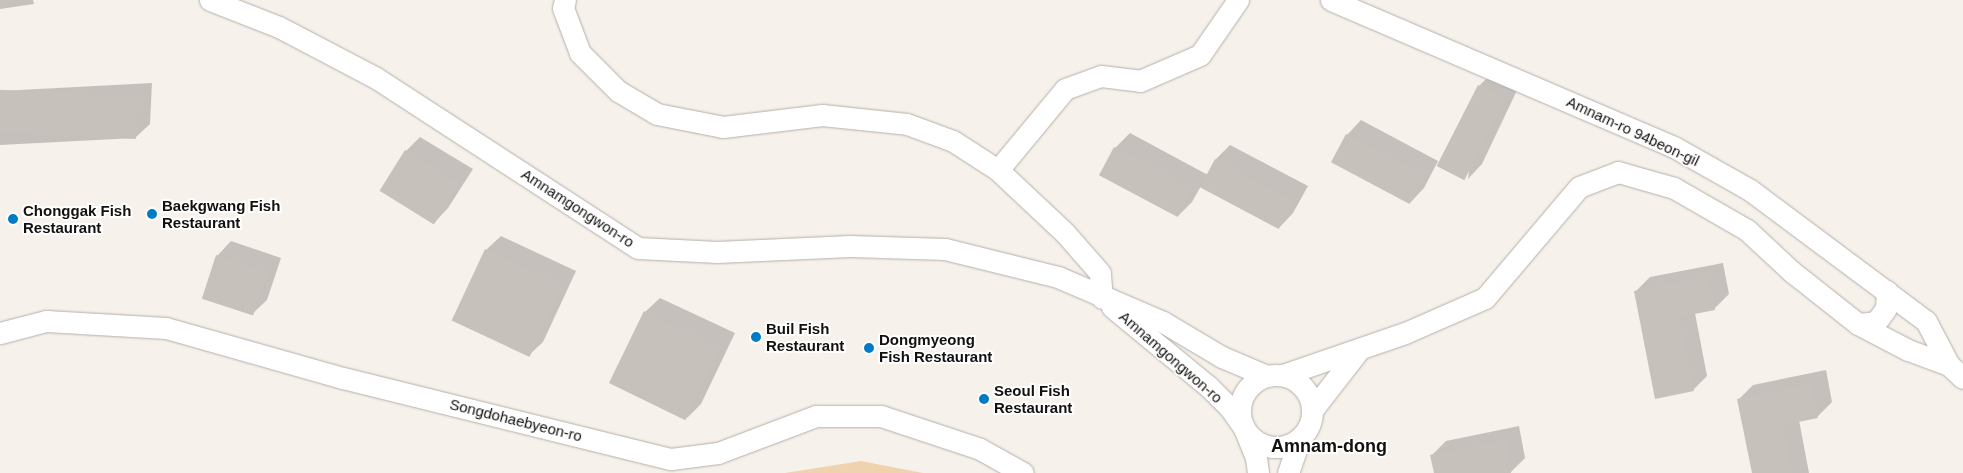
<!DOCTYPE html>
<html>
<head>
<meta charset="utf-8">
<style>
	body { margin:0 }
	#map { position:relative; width:1963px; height:473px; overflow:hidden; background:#f7f1eb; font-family:Helvetica,sans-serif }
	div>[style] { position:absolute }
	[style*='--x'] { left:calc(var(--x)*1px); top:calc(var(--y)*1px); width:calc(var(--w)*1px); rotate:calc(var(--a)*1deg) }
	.green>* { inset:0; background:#efd3af }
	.shadow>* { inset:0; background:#0003 }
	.building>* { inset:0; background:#c6c1bb; transform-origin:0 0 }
	.roads { filter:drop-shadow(0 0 1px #b4afa9) drop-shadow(0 0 1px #b4afa9) }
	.minor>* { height:21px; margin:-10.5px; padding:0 10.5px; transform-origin:10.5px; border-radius:10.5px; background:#fff }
	.minor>.ring { margin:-10.5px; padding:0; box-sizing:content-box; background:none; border:21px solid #fff; border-radius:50% }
	.dots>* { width:14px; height:14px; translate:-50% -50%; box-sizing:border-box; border:2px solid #fff; border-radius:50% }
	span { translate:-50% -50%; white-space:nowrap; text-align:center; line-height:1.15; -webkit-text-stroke:4px #fff; paint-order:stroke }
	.street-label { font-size:15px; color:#13110f }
	.poi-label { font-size:15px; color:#13110f; font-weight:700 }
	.left { translate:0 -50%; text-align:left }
	.quarter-label { font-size:18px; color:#13110f; font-weight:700 }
</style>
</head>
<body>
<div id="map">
	<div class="green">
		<i style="clip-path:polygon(861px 461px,923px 473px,785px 473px)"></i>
	</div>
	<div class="shadow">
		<i style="clip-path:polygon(1493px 72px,1520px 84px,1482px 164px,1468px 179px,1479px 86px)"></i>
		<i style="clip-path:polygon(152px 83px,150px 124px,135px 138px,0 145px,0 91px)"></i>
		<i style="clip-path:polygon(1361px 120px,1438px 161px,1424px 188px,1410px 203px,1347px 135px)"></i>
		<i style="clip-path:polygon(1130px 133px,1208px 175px,1216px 159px,1230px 145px,1308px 186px,1293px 213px,1279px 228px,1201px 186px,1192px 202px,1178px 216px,1115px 148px)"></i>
		<i style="clip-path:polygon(420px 137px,473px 169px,448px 208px,434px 223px,406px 151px)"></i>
		<i style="clip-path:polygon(501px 236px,576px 271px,543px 342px,528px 356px,486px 250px)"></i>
		<i style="clip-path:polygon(231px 241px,281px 258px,267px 300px,252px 314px,217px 256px)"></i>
		<i style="clip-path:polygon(1723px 263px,1729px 294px,1714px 309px,1695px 313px,1707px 376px,1693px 390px,1635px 292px,1650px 277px)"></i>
		<i style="clip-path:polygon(660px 298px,735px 333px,701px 404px,687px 418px,645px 312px)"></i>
		<i style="clip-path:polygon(1826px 370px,1832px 402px,1818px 416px,1799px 420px,1809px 473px,1753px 473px,1739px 399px,1753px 385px)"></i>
		<i style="clip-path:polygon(1519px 426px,1525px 458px,1511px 472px,1435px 473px,1432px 455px,1446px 441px)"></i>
	</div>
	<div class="building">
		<i style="clip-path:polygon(0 0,33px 0,34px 4px,0 9px)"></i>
		<i style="left:1478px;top:85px;width:31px;height:91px;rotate:27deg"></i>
		<i style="left:138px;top:97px;width:42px;height:138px;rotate:93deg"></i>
		<i style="left:1346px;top:134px;width:89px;height:32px;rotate:28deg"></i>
		<i style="left:1114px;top:147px;width:89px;height:32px;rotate:28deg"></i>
		<i style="left:405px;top:150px;width:64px;height:48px;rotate:32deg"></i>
		<i style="left:1215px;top:159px;width:89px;height:32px;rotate:28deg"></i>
		<i style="left:485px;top:249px;width:86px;height:79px;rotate:25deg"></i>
		<i style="left:216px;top:255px;width:54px;height:46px;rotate:18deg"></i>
		<i style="clip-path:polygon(1708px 276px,1715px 310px,1679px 317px,1694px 391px,1655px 399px,1634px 291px)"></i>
		<i style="left:644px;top:311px;width:85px;height:80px;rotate:26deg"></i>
		<i style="clip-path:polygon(1812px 384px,1818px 418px,1783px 425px,1792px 473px,1752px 473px,1737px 399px)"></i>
		<i style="clip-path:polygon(1505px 440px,1511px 473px,1434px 473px,1430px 455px)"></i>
	</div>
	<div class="roads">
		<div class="minor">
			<i style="--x:210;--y:0;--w:74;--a:21.4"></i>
			<i style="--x:279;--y:27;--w:110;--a:27.7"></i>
			<i style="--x:376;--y:78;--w:312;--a:33"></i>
			<i style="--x:638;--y:248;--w:79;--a:2.9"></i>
			<i style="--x:717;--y:252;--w:133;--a:-2.6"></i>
			<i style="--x:850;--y:246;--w:95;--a:1.8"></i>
			<i style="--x:945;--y:249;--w:116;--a:13.9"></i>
			<i style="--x:1058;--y:277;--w:114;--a:23.2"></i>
			<i style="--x:1163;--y:322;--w:69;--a:30.7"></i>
			<i style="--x:1222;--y:357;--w:49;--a:22.9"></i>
			<i style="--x:565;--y:0;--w:8;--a:104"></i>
			<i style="--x:563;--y:8;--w:48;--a:69.3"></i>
			<i style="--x:580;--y:53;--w:54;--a:45"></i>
			<i style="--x:618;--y:91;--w:45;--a:30.5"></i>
			<i style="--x:657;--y:114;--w:67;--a:11.1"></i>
			<i style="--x:723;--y:127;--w:100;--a:-6.9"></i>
			<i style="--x:822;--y:115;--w:85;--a:6"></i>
			<i style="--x:907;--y:124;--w:49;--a:20.3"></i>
			<i style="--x:953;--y:141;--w:54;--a:32.8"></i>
			<i style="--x:1331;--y:0;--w:373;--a:23.2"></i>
			<i style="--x:1674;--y:147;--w:87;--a:29.5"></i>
			<i style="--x:1750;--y:190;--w:219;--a:36.7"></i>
			<i style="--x:1926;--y:321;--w:50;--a:62.4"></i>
			<i style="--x:1949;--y:365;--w:19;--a:43"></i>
			<i style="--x:1102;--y:298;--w:25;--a:-95"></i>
			<i style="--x:1100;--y:273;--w:53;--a:-131.2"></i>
			<i style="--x:1065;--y:233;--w:92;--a:-136.8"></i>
			<i style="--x:998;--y:170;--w:105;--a:-50.4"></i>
			<i style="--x:1065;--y:89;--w:38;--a:-20"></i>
			<i style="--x:1101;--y:76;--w:39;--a:7"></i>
			<i style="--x:1140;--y:81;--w:65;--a:-23.4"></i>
			<i style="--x:1200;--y:55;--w:67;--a:-55.4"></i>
			<i style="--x:1112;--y:307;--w:124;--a:39.5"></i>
			<i style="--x:1208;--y:386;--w:31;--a:45"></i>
			<i style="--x:1230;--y:408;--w:24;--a:55"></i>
			<i style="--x:1244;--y:428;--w:32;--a:68"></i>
			<i style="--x:1256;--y:458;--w:15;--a:82"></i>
			<i style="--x:1858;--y:324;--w:18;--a:-6"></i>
			<i style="--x:1876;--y:322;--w:17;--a:-54"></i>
			<i style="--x:1886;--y:308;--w:17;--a:-87"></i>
			<i style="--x:0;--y:333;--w:48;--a:-14.6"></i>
			<i style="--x:46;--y:321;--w:120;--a:3.3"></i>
			<i style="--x:166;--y:328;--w:184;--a:15.8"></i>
			<i style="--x:343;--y:378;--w:338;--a:13.9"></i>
			<i style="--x:671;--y:459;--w:47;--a:-7.3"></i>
			<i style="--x:718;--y:453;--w:105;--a:-20.7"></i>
			<i style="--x:816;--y:416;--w:65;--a:0"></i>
			<i style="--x:881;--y:416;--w:104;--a:18.4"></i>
			<i style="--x:980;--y:449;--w:49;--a:29.2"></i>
			<i style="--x:1283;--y:375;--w:129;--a:-19"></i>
			<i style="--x:1405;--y:333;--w:87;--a:-23.6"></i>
			<i style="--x:1485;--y:298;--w:145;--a:-49.7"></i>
			<i style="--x:1579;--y:187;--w:42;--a:-21"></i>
			<i style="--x:1618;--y:172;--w:58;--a:15.9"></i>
			<i style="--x:1674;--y:188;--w:84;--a:29.9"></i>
			<i style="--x:1747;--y:230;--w:60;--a:43"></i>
			<i style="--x:1791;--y:271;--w:85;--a:38.3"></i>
			<i style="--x:1858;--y:324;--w:56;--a:27.5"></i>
			<i style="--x:1908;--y:350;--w:44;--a:20.1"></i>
			<i class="ring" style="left:1240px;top:375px;width:51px;height:51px"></i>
			<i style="--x:1313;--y:409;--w:75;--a:-52.1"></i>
			<i style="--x:1288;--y:473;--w:37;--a:-71"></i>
		</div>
	</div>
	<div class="dots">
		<i style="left:152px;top:214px;background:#007cc5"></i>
		<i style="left:13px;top:219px;background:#007cc5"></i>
		<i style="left:756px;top:337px;background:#007cc5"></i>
		<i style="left:869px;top:348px;background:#007cc5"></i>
		<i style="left:984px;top:399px;background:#007cc5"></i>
	</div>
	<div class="street-label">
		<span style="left:1633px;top:131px;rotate:25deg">Amnam-ro 94beon-gil</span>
		<span style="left:578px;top:208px;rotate:33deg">Amnamgongwon-ro</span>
		<span style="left:1171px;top:357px;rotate:41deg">Amnamgongwon-ro</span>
		<span style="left:516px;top:420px;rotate:14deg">Songdohaebyeon-ro</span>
	</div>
	<div class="poi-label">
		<span class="left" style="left:162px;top:214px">Baekgwang Fish<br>Restaurant</span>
		<span class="left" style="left:23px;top:219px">Chonggak Fish<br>Restaurant</span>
		<span class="left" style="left:766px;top:337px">Buil Fish<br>Restaurant</span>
		<span class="left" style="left:879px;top:348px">Dongmyeong<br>Fish Restaurant</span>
		<span class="left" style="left:994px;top:399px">Seoul Fish<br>Restaurant</span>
	</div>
	<div class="quarter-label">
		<span style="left:1329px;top:446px">Amnam-dong</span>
	</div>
</div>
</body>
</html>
